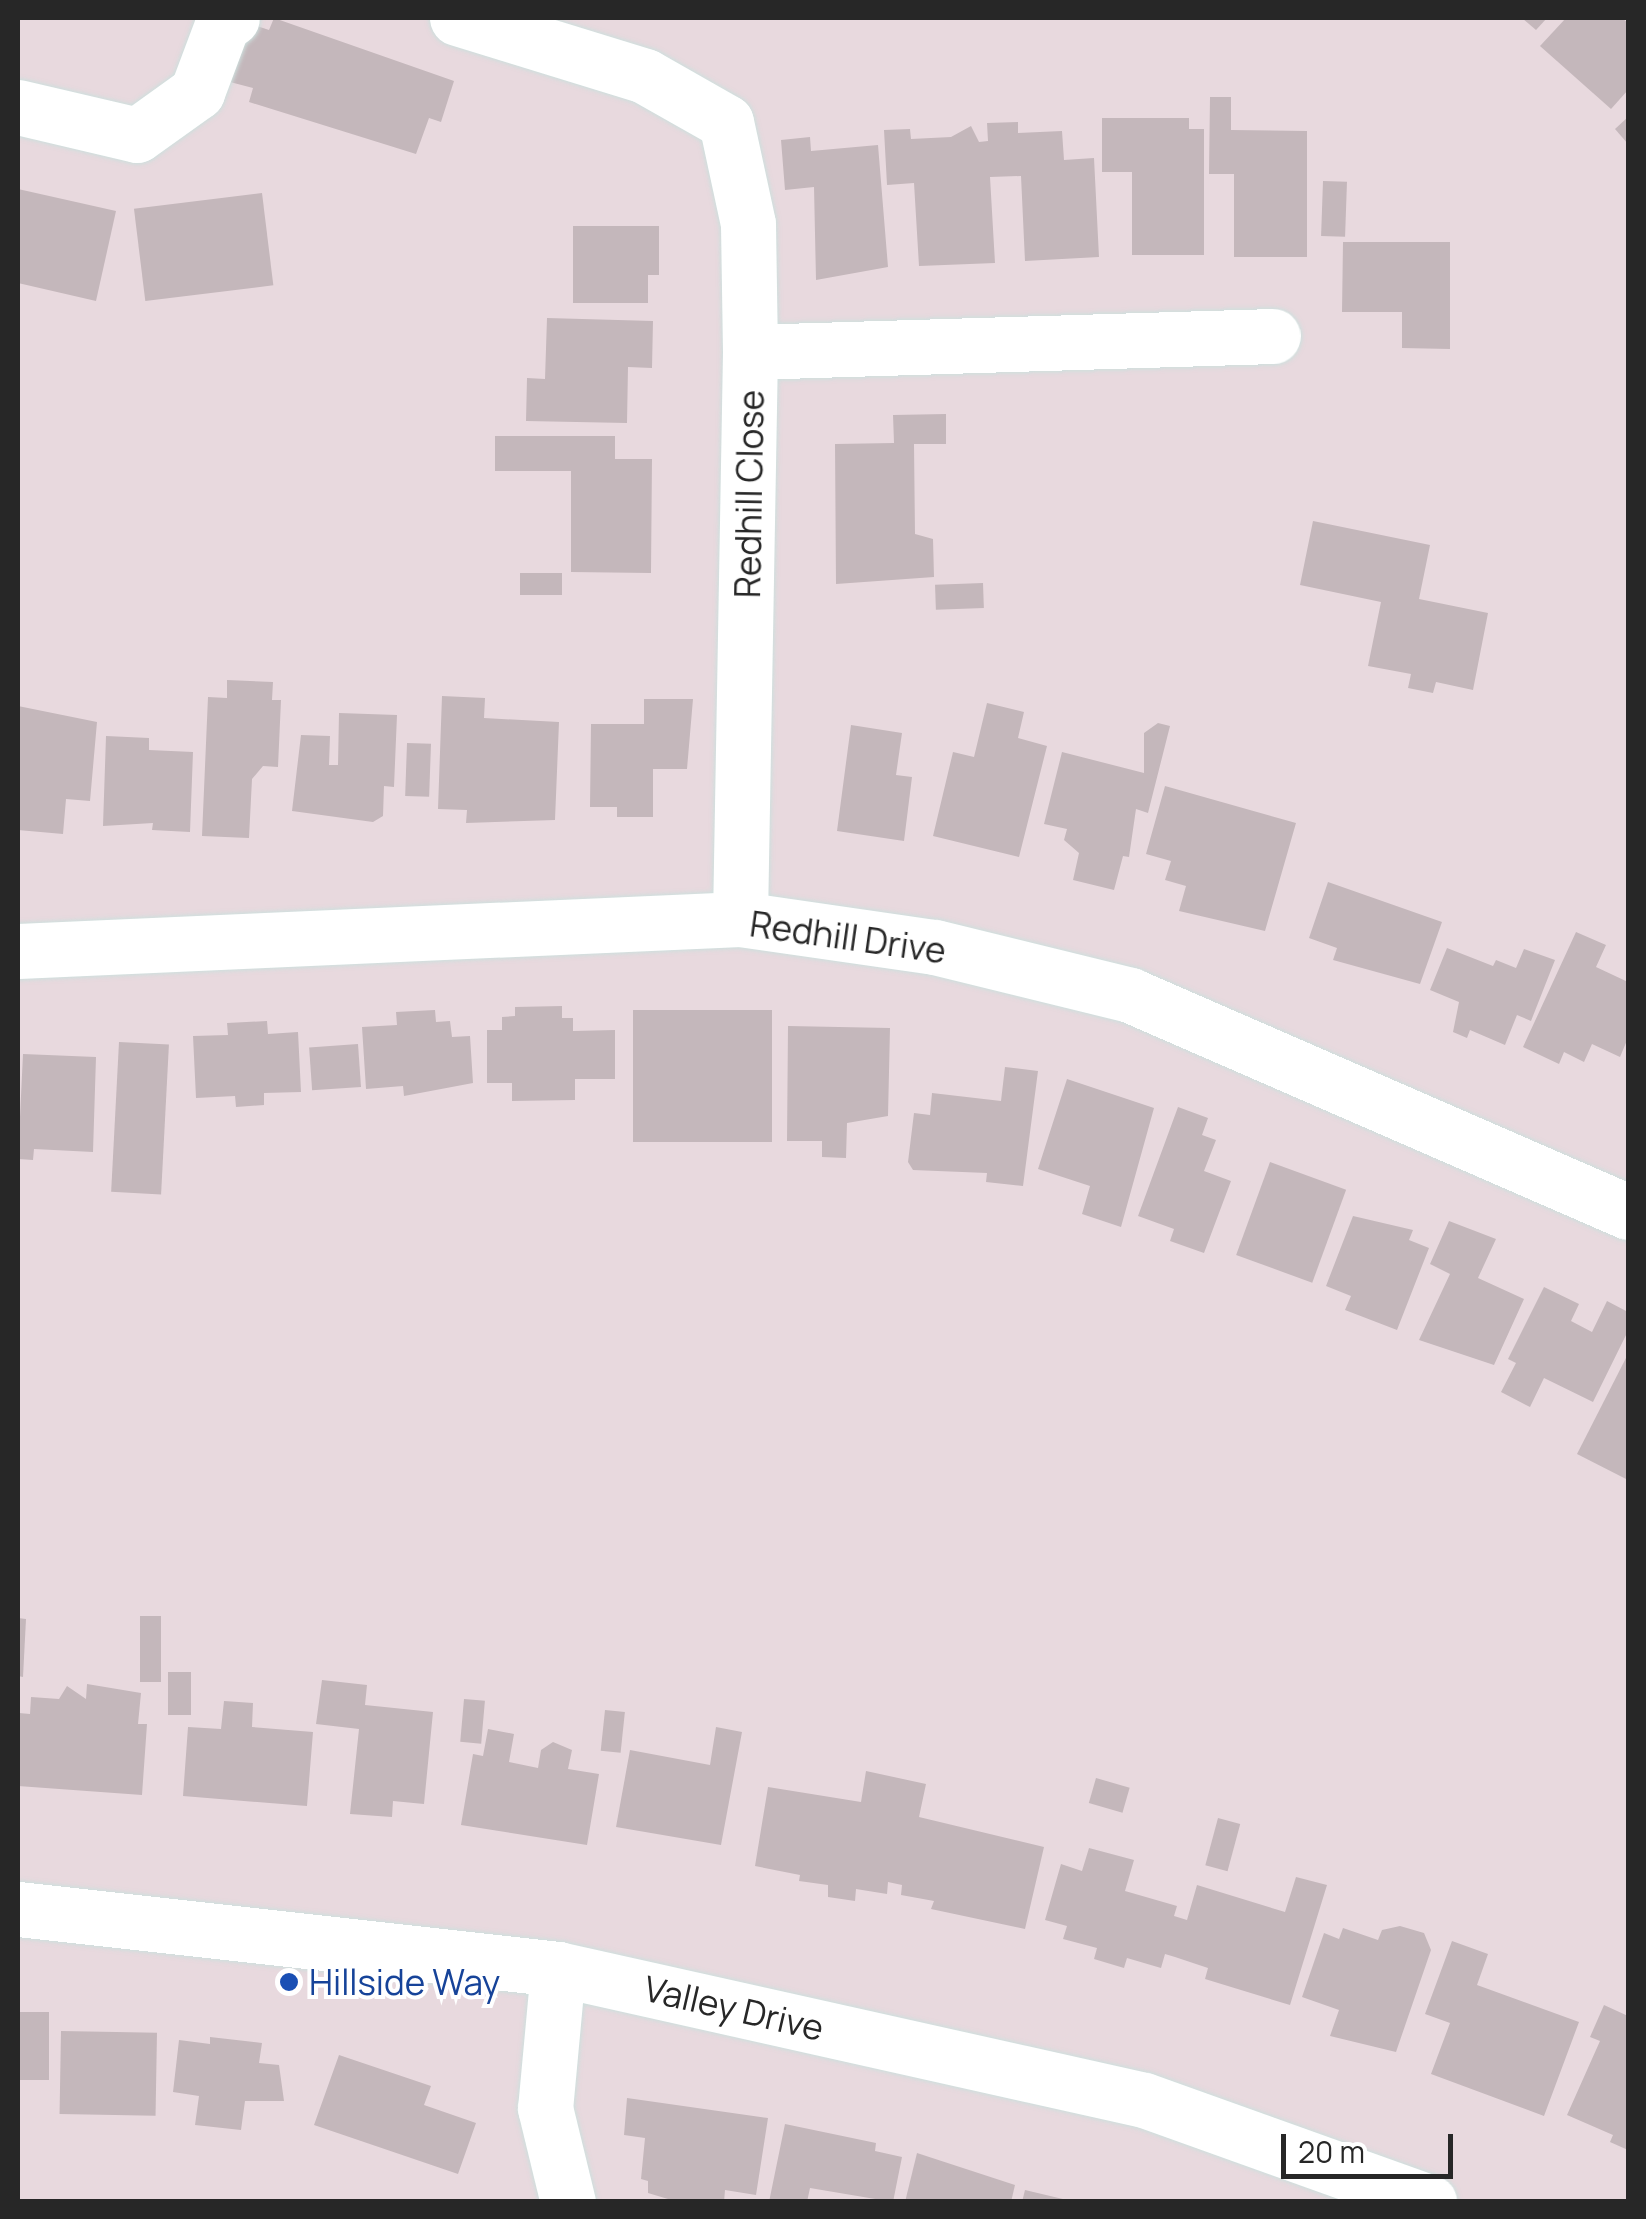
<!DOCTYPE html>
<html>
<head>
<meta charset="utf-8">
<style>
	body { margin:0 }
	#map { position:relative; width:1646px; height:2219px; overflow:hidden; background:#e8d9de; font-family:Manrope,sans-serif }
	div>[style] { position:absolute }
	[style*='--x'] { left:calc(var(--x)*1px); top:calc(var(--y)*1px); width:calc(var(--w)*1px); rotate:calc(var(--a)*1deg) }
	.building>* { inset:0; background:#c4b7bb; transform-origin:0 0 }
	.roads { filter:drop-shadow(0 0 2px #cedfdd) drop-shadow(0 0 2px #cedfdd) }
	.minor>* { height:55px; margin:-27.5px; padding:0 27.5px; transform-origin:27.5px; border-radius:27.5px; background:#fff }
	.dots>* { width:28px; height:28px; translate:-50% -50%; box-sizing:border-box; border:5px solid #fff; border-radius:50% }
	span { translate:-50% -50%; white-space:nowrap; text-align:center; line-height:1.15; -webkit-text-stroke:8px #fff; paint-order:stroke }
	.street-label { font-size:35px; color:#272727 }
	.transit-label { font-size:35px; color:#164399 }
	.left { translate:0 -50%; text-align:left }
	.frame { position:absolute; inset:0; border:20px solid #272727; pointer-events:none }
	.scale { position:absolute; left:1281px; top:2134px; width:172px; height:45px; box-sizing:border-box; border:5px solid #272727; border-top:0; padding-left:12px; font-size:30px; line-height:35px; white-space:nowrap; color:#272727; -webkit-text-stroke:8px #fff; paint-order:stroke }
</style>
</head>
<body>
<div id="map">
	<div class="building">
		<i style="clip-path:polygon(274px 18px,454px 81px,441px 122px,429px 118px,416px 154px,249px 102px,253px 88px,230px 82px,248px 23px,269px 30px)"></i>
		<i style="clip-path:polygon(1522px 18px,1547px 18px,1536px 30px)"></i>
		<i style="clip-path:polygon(1566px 18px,1622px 18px,1628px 23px,1628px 90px,1611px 109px,1540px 46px)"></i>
		<i style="clip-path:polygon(1210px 97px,1231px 97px,1231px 130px,1307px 131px,1307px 257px,1234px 257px,1234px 174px,1209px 174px)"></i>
		<i style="clip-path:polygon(1628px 117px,1628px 144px,1615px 129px)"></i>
		<i style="clip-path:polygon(1102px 118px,1189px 118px,1189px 129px,1204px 129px,1204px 255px,1132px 255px,1132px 172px,1102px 172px)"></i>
		<i style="clip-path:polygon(1018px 122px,1018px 133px,1062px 131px,1064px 160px,1094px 158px,1099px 257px,1025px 261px,1021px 176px,990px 177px,995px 263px,919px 266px,914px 183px,887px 185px,884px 130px,910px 129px,911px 139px,951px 137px,971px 126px,979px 142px,988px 141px,987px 123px)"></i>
		<i style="clip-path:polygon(810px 137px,811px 151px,878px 145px,888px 267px,816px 280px,814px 187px,785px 190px,781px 140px)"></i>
		<i style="left:1323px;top:181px;width:24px;height:55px;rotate:2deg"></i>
		<i style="clip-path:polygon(18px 189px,116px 211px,96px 301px,18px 283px)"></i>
		<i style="left:262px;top:193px;width:93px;height:129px;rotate:83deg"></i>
		<i style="clip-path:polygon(573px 226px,659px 226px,659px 275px,648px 275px,648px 303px,573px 303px)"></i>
		<i style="clip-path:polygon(1343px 242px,1450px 242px,1450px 349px,1402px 348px,1402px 312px,1342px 312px)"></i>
		<i style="clip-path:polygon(547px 318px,653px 321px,652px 368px,628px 367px,627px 423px,526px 421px,527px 378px,545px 379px)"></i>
		<i style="clip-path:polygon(946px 414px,946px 444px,914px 444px,915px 534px,933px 539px,934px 577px,836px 584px,835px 444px,894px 443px,893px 415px)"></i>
		<i style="clip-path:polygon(495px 436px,615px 436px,615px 459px,652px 459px,651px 573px,571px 572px,571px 471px,495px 471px)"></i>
		<i style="clip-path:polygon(1313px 521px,1430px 545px,1419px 599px,1488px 613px,1473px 690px,1436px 682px,1433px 693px,1408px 688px,1411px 674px,1368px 666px,1381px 602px,1300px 585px)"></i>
		<i style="left:520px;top:573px;width:42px;height:22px"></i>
		<i style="left:983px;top:583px;width:25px;height:48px;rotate:88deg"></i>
		<i style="clip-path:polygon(227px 680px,273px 682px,272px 700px,281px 700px,278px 767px,263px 766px,252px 779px,249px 838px,202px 836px,208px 697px,227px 698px)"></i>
		<i style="clip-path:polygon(442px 696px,485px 698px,484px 718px,559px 722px,555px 820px,466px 823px,467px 810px,438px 809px)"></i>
		<i style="clip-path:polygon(644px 699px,693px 699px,687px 769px,653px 769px,653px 817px,617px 817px,617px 807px,590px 807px,591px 724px,644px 724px)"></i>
		<i style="clip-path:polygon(987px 703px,1024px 712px,1018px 738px,1047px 746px,1019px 857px,933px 836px,953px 752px,974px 757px)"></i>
		<i style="clip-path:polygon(18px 706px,97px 722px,90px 801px,66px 799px,63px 834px,18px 830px)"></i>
		<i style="clip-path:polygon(339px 713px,397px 715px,394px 787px,384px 786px,383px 816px,373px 822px,292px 811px,301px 735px,330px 736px,329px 765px,338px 765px)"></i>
		<i style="clip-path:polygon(1158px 723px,1170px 726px,1148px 813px,1136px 809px,1129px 857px,1123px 856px,1114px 890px,1073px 880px,1079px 853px,1064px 840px,1067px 829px,1044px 824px,1062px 752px,1144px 773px,1144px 733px)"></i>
		<i style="clip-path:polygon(851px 725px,902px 733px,896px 775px,912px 777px,904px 841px,837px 831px)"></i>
		<i style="clip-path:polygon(106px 736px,149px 738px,149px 750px,193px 752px,190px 832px,152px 830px,153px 823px,103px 826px)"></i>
		<i style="left:407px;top:743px;width:24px;height:53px;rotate:2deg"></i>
		<i style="clip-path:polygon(1165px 786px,1296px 823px,1265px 931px,1179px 911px,1186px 886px,1165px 880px,1171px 861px,1146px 854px)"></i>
		<i style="clip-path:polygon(1328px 882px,1442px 922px,1420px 984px,1333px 960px,1337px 948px,1309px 938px)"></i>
		<i style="clip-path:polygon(1576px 932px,1606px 945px,1596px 967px,1628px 982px,1628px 1038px,1620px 1057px,1592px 1044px,1584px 1062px,1564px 1052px,1559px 1064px,1523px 1047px)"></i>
		<i style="clip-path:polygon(1447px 948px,1493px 966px,1496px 960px,1516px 968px,1524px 949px,1555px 960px,1531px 1021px,1517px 1015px,1505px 1045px,1470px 1030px,1467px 1038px,1453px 1032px,1459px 1002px,1430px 990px)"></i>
		<i style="clip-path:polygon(562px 1006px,562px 1018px,573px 1018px,573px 1031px,615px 1030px,615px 1079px,575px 1079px,575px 1100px,512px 1101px,512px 1083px,487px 1083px,487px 1030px,502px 1030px,502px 1017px,515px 1016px,515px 1007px)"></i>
		<i style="clip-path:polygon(435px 1010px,436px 1022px,450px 1021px,452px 1037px,470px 1036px,473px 1083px,404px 1096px,403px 1086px,366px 1089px,362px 1027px,397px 1025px,396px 1012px)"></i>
		<i style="left:633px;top:1010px;width:139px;height:132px"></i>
		<i style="clip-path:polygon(267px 1021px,268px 1034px,298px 1032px,301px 1092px,264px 1093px,264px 1105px,236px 1107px,235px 1096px,196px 1098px,193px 1036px,228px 1035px,227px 1023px)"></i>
		<i style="clip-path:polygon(788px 1026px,890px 1028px,888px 1116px,847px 1123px,846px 1158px,822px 1157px,822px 1141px,787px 1141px)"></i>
		<i style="left:119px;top:1042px;width:50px;height:150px;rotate:3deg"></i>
		<i style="left:358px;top:1044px;width:43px;height:49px;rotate:86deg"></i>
		<i style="clip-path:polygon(23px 1054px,96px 1057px,93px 1152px,34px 1149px,33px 1160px,18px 1159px)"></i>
		<i style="clip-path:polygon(1005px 1067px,1038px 1071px,1023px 1186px,986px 1182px,987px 1173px,913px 1170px,908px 1162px,914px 1113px,930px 1115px,932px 1093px,1001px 1101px)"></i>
		<i style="clip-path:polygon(1067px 1079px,1154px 1108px,1121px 1227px,1082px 1214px,1090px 1186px,1038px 1169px)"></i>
		<i style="clip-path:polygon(1178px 1107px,1208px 1118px,1202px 1135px,1216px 1140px,1204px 1171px,1231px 1181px,1204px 1253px,1170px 1241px,1174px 1229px,1138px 1216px)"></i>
		<i style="left:1270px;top:1162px;width:81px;height:99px;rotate:20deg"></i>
		<i style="clip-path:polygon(1353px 1216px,1413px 1230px,1409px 1240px,1429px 1248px,1397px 1330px,1345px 1310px,1351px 1296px,1326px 1286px)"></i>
		<i style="clip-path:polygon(1449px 1221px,1496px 1239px,1478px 1278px,1524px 1299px,1494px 1365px,1419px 1340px,1450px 1274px,1430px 1264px)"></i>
		<i style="clip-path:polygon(1544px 1287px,1579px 1304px,1571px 1321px,1592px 1332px,1607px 1301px,1628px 1312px,1628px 1331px,1593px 1402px,1544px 1378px,1530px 1407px,1501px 1392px,1516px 1363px,1508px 1359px)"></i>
		<i style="clip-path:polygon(1628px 1354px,1628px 1480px,1577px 1454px)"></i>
		<i style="left:140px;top:1616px;width:21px;height:66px"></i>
		<i style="clip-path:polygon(18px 1618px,26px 1619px,23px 1677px,18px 1676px)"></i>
		<i style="left:168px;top:1672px;width:23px;height:43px"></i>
		<i style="clip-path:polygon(322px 1680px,367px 1685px,365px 1705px,433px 1712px,424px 1804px,393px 1801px,392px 1817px,350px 1814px,359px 1729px,316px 1724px)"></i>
		<i style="clip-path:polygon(87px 1684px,141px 1693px,138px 1724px,147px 1724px,142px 1795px,18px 1786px,19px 1713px,30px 1714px,31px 1697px,59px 1699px,67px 1686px,86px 1699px)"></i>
		<i style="left:464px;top:1699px;width:21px;height:43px;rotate:5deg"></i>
		<i style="clip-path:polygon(224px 1701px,253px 1703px,252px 1727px,313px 1732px,307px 1806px,183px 1796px,188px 1727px,221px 1729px)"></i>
		<i style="left:605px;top:1710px;width:20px;height:41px;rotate:6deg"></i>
		<i style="clip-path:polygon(716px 1727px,742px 1732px,721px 1845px,616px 1827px,630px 1750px,710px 1765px)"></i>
		<i style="clip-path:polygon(488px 1729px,514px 1734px,509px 1762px,538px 1768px,541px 1750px,553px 1742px,572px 1750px,568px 1769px,599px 1774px,587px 1845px,461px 1825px,473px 1754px,483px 1756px)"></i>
		<i style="clip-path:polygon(866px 1771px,926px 1784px,919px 1817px,1044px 1847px,1025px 1929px,931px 1909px,934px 1901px,901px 1895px,902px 1885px,888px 1882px,887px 1894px,856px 1889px,855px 1901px,828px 1897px,828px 1885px,799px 1881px,800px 1875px,755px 1866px,768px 1787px,861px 1802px)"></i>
		<i style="left:1096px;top:1778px;width:35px;height:26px;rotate:16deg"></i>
		<i style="left:1218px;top:1818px;width:23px;height:49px;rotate:15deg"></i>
		<i style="clip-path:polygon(1089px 1848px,1134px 1860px,1125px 1891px,1177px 1906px,1174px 1916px,1187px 1920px,1197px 1885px,1285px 1912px,1296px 1877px,1327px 1885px,1290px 2005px,1205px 1979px,1208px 1968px,1175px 1957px,1165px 1954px,1161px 1968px,1127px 1958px,1124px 1968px,1094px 1959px,1097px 1948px,1063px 1939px,1067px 1926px,1045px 1920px,1061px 1864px,1082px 1871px)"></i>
		<i style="clip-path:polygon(1400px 1926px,1424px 1933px,1431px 1950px,1396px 2052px,1330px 2036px,1339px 2010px,1302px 1997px,1324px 1933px,1339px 1939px,1343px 1928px,1378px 1940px,1382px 1930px)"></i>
		<i style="clip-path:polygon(1452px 1941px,1488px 1954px,1477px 1985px,1579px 2022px,1544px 2116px,1431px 2074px,1450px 2023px,1425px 2014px)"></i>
		<i style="clip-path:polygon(1604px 2005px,1628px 2016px,1628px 2150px,1610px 2142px,1613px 2135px,1567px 2115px,1600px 2041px,1590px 2037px)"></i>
		<i style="left:18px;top:2012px;width:31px;height:68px"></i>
		<i style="left:61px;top:2031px;width:96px;height:83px;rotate:1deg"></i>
		<i style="clip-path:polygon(210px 2037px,262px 2043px,259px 2063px,279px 2065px,284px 2101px,245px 2101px,241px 2130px,195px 2125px,199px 2096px,173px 2092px,179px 2040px,210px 2044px)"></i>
		<i style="clip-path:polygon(339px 2055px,431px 2086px,424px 2105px,476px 2123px,458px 2174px,314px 2125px)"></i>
		<i style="clip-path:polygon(627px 2098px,768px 2118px,756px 2195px,725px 2190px,724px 2202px,678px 2202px,648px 2193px,648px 2181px,641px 2179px,645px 2138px,624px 2135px)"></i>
		<i style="clip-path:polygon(785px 2124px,876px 2143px,875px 2151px,902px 2157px,893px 2202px,810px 2188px,807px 2202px,769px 2202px)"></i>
		<i style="clip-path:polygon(917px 2153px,1015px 2185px,1011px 2202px,905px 2202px)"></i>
		<i style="clip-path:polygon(1025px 2190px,1067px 2200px,1067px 2202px,1022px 2202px)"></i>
	</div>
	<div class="roads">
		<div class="minor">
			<i style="--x:457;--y:18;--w:197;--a:17.1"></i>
			<i style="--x:645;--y:76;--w:93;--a:29.6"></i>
			<i style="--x:726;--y:122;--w:104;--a:77.8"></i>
			<i style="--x:748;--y:224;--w:128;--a:89.1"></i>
			<i style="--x:18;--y:107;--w:122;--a:13.2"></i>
			<i style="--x:137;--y:135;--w:74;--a:-35.6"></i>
			<i style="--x:197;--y:92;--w:72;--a:-69.5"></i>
			<i style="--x:222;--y:25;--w:12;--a:-35"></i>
			<i style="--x:740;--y:919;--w:567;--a:-88.99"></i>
			<i style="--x:750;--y:352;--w:523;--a:-1.75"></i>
			<i style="--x:18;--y:951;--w:723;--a:-2.54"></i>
			<i style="--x:740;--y:919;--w:197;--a:8.2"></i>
			<i style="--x:935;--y:947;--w:201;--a:13.8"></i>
			<i style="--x:1130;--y:995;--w:543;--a:23.54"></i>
			<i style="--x:18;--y:1909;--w:543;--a:6.34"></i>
			<i style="--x:558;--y:1969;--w:600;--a:12.6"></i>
			<i style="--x:1144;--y:2100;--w:303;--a:19.7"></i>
			<i style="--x:558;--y:1969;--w:140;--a:95.3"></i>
			<i style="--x:545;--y:2108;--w:97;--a:76.3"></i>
		</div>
	</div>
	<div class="dots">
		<i style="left:289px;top:1982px;background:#1a4fb4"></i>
	</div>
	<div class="street-label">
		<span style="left:749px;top:494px;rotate:-89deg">Redhill Close</span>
		<span style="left:848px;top:937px;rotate:8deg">Redhill Drive</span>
		<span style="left:734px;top:2008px;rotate:13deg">Valley Drive</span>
	</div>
	<div class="transit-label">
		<span class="left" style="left:309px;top:1982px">Hillside Way</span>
	</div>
	<div class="frame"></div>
	<div class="scale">20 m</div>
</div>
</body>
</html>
